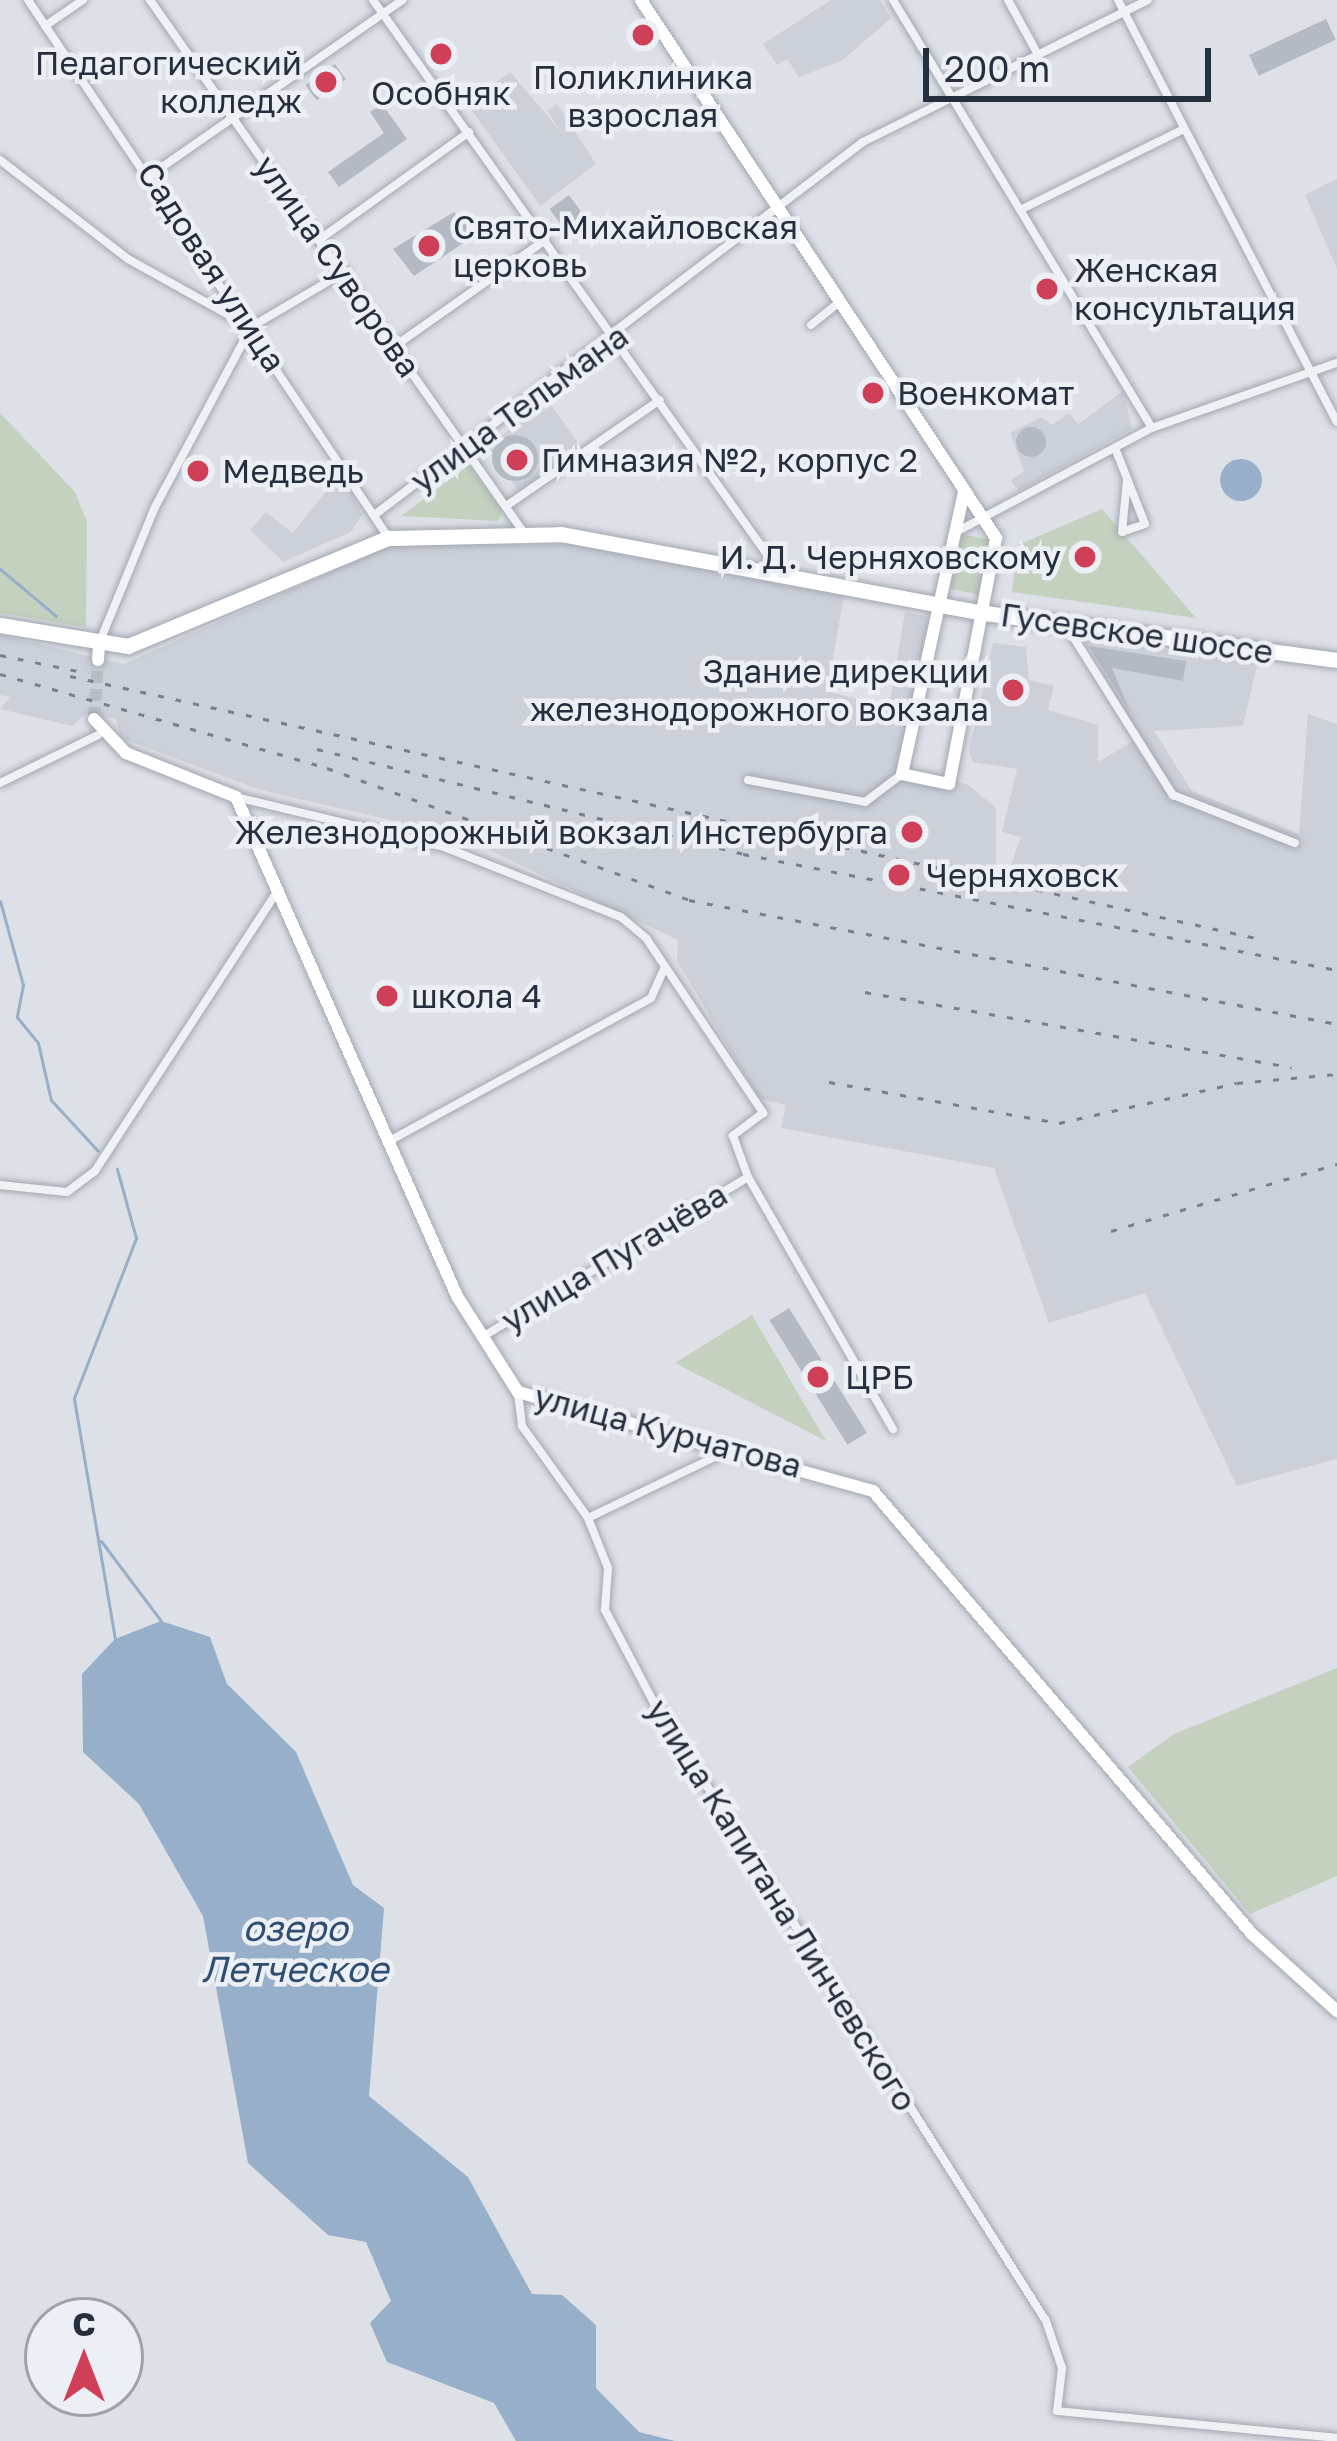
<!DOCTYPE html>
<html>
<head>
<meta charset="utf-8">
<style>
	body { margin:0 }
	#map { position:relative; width:1337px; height:2441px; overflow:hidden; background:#dde1e7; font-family:"Golos Text",sans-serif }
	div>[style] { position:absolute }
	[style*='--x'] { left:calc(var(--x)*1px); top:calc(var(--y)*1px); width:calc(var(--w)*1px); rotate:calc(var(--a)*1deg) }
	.built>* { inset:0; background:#cbd0d9; transform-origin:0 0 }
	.green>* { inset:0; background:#c3d1be; transform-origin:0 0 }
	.water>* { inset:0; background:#97afc8 }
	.round { border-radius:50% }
	.stream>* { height:3px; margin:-1.5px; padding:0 1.5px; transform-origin:1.5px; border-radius:1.5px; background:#97afc8 }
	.building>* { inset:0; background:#b4bac4; transform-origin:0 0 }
	.primary-tunnel>* { height:12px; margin-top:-6px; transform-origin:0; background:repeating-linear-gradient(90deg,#b8bdc5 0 12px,transparent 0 18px) }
	.roads { filter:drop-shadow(0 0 3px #a2a8b1) drop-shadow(0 0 3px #a2a8b1) }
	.street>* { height:8px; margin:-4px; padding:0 4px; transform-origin:4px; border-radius:4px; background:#eff1f5 }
	.primary>* { height:12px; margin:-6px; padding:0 6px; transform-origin:6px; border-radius:6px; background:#fff }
	.highway>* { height:15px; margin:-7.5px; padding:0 7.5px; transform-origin:7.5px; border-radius:7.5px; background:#fff }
	.rail>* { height:3px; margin-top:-1.5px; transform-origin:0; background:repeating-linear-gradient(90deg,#768090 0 6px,transparent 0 18px) }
	.dots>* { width:33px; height:33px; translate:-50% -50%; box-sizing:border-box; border:6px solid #ecf0f5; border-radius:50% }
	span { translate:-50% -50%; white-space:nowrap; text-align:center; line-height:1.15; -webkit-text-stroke:9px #ecf0f5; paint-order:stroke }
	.poi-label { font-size:33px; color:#262f3d }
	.right { translate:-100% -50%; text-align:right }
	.left { translate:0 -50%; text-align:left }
	.street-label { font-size:33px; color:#262f3d }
	.water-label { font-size:36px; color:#304e71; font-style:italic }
	.north { position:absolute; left:24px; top:2297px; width:120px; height:120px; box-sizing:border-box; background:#ecf0f5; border:3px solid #9da3ab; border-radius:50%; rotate:0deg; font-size:33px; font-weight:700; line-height:48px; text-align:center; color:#262f3d }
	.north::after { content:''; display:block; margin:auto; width:42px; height:54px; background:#cf3f57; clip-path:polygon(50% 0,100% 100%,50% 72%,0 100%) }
	.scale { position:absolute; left:923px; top:48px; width:288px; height:54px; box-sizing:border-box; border:6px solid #262f3d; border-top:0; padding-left:15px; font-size:36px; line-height:42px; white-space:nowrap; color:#262f3d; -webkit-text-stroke:9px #ecf0f5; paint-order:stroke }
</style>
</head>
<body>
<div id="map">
	<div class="built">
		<i style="clip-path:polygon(831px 0,880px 0,891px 18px,843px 60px,799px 77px,787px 59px,777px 65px,763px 44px)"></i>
		<i style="clip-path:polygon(510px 72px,562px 133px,547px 111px,557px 104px,596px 164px,540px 206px,467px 104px)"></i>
		<i style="clip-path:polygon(1337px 179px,1337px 269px,1305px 195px)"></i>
		<i style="clip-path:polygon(1123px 391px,1132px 429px,1018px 491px,1011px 480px,1024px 471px,1010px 433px,1041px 417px,1052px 425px,1069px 413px,1078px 424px)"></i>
		<i style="left:549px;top:402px;width:55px;height:76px;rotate:55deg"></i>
		<i style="clip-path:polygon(341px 472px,362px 515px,351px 532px,283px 562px,250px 530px,266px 512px,293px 533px)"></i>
		<i style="clip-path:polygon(394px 544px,569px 544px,844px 596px,827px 691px,889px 708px,905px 612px,928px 617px,902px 771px,967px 784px,996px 808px,996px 864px,1010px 868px,1021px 837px,1002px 832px,1017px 769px,973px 762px,969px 751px,993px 643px,1026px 647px,1029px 680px,1054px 686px,1048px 710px,1098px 725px,1098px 762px,1140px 737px,1083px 640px,1258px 661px,1243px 726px,1154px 731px,1192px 791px,1299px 834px,1308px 714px,1337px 724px,1337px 1459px,1237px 1486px,1145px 1293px,1049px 1323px,994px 1168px,781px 1128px,786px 1105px,759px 1099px,677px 961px,678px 940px,460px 836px,261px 790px,121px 738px,116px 719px,86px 714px,72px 726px,0 709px,10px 697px,0 695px,0 635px,124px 664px)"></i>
	</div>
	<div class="green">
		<i style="clip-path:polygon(0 413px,75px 492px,87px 522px,86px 627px,0 613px)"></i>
		<i style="clip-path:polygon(469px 465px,503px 511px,498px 521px,401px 516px)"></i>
		<i style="clip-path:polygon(1102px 509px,1196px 618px,1012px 592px,1018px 545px)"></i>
		<i style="left:962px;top:534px;width:29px;height:56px;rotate:12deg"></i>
		<i style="clip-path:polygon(752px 1315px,826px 1441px,675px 1363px)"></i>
		<i style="clip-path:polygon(1337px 1668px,1337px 1876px,1250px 1914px,1128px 1767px,1174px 1734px)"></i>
	</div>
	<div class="water">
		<i class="round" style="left:1220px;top:459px;width:42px;height:42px"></i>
		<i style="clip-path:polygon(161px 1621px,210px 1637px,227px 1684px,296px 1752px,353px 1885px,384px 1908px,369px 2096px,468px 2177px,532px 2294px,562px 2295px,596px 2325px,596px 2388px,639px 2432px,675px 2441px,516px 2441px,494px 2403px,387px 2362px,370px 2323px,391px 2301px,366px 2242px,328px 2235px,248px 2163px,203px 1916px,139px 1804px,83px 1752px,82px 1674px,115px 1639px)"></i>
	</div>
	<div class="stream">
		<i style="--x:0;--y:569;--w:73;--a:40"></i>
		<i style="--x:0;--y:901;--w:87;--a:74.7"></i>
		<i style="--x:23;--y:985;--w:33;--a:101"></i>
		<i style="--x:17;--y:1017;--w:33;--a:51"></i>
		<i style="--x:38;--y:1043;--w:58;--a:77.2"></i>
		<i style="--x:51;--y:1100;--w:69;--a:47.3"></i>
		<i style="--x:101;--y:1541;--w:100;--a:53.1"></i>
		<i style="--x:115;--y:1639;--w:244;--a:-99.7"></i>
		<i style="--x:74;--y:1398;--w:172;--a:-68.8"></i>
		<i style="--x:136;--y:1238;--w:72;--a:-105.4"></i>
	</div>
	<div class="building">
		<i style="left:1326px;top:19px;width:23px;height:85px;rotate:65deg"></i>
		<i style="left:335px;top:64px;width:19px;height:36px;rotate:55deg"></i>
		<i style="clip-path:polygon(382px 104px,407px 139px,339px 187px,328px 172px,384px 133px,370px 112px)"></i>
		<i style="left:569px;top:195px;width:27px;height:24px;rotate:54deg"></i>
		<i style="clip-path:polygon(454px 212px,472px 231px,465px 242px,414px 276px,393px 249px)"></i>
		<i class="round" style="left:1016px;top:427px;width:30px;height:30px"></i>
		<i class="round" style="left:492px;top:435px;width:46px;height:46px"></i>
		<i style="clip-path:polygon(1089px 646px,1186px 661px,1183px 681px,1112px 668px,1130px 712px)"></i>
		<i style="left:789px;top:1308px;width:147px;height:23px;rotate:58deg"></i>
	</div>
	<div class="primary-tunnel">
		<i style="--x:94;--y:719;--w:59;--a:-86.1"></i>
	</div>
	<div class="roads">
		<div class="street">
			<i style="--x:28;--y:0;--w:647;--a:56.16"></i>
			<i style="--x:150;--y:0;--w:651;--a:54.94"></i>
			<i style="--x:373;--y:0;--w:701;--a:54.59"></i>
			<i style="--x:893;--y:0;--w:500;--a:58.82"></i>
			<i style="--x:1008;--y:0;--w:58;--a:61.2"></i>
			<i style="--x:1118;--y:0;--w:475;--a:62.6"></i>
			<i style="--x:45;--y:26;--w:46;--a:-34.4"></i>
			<i style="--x:0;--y:160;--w:162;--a:37.7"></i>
			<i style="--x:128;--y:259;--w:140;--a:29.1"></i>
			<i style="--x:152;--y:174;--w:305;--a:-34.8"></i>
			<i style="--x:1024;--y:208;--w:178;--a:-26.3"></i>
			<i style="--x:323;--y:237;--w:180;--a:-35.7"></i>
			<i style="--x:811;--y:325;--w:38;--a:-39"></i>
			<i style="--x:395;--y:346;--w:184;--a:-35.2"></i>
			<i style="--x:1115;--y:448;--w:62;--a:68.4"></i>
			<i style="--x:1138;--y:506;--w:19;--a:69"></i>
			<i style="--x:1145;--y:524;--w:24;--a:161"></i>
			<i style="--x:1122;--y:532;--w:52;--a:-84.5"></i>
			<i style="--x:509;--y:504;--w:183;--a:-34.6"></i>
			<i style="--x:377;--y:513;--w:611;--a:-37.36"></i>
			<i style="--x:863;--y:142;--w:318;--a:-26.5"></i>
			<i style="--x:956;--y:532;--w:222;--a:-28"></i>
			<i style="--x:1152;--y:428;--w:196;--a:-19.4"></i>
			<i style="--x:1067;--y:627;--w:199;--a:57.8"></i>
			<i style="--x:1173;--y:795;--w:131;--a:21.5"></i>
			<i style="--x:100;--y:641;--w:145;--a:-67.7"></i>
			<i style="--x:155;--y:507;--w:204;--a:-61.9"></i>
			<i style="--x:251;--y:327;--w:110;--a:-30.5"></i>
			<i style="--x:748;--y:780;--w:119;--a:10.6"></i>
			<i style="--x:865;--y:802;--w:46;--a:-37.1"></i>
			<i style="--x:0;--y:783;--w:109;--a:-26.1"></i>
			<i style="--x:236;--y:797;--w:214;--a:13.5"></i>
			<i style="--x:444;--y:847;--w:190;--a:21.6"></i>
			<i style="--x:621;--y:917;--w:33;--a:40"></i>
			<i style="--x:646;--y:938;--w:211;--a:56.2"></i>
			<i style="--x:763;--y:1113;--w:38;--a:143"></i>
			<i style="--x:733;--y:1136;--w:44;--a:69.9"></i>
			<i style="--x:748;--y:1177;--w:291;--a:60.1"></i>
			<i style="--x:391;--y:1140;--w:296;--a:-28.6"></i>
			<i style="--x:651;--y:998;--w:32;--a:-66"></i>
			<i style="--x:0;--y:1185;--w:67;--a:6"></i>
			<i style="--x:67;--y:1192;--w:35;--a:-37"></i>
			<i style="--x:95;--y:1171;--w:335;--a:-56.9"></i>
			<i style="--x:482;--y:1337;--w:310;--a:-31"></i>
			<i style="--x:518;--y:1393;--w:33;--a:83"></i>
			<i style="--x:522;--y:1426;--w:113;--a:54.3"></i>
			<i style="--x:588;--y:1518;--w:54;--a:68.2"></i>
			<i style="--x:608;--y:1568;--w:42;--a:94.1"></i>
			<i style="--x:605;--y:1610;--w:103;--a:62.2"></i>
			<i style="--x:653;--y:1701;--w:734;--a:57.63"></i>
			<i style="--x:1046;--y:2321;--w:50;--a:71.2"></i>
			<i style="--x:1062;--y:2368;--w:43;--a:96.6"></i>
			<i style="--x:1057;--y:2411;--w:281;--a:5.5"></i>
			<i style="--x:588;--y:1518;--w:154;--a:-25.7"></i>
		</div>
		<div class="primary">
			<i style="--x:641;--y:0;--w:645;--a:56.58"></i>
			<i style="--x:996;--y:538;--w:250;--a:100.8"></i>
			<i style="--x:949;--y:784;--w:48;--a:-168"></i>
			<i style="--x:902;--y:774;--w:290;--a:-77.6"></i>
			<i style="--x:98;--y:660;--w:14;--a:-86"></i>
			<i style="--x:94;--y:719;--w:47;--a:46.7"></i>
			<i style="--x:126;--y:753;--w:118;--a:21.8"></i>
			<i style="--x:236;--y:797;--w:546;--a:66.11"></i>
			<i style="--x:457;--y:1296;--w:114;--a:57.6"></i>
			<i style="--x:518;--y:1392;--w:369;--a:15.6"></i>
			<i style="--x:873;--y:1491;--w:583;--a:49.45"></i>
			<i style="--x:1252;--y:1934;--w:115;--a:42.2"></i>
		</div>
		<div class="highway">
			<i style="--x:0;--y:625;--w:130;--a:9.3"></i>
			<i style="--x:128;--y:646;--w:282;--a:-22.6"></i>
			<i style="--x:388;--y:538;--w:173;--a:-1.3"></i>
			<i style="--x:561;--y:534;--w:431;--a:10.6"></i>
			<i style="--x:985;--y:613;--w:355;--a:7.6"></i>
		</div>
	</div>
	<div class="rail">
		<i style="--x:0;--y:655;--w:90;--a:11.6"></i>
		<i style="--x:0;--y:674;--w:340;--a:16"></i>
		<i style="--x:327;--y:768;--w:385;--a:20"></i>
		<i style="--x:689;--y:900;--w:660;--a:10.83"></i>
		<i style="--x:70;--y:676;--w:1219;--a:12.46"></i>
		<i style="--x:317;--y:749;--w:439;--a:13.8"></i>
		<i style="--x:743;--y:854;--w:605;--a:11.05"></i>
		<i style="--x:865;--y:992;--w:433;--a:10"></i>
		<i style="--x:829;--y:1082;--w:234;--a:10.1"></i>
		<i style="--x:1059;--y:1123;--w:182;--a:-12.7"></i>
		<i style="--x:1237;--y:1083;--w:100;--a:-5.1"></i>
		<i style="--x:1111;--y:1231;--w:236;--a:-16.5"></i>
	</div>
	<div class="dots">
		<i style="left:643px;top:35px;background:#cf3f57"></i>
		<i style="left:441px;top:54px;background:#cf3f57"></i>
		<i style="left:326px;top:82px;background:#cf3f57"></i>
		<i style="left:429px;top:246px;background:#cf3f57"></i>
		<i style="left:1047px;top:289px;background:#cf3f57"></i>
		<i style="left:873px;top:393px;background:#cf3f57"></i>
		<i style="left:517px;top:460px;background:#cf3f57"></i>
		<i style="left:198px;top:471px;background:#cf3f57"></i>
		<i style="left:1085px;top:557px;background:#cf3f57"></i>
		<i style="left:1013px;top:690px;background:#cf3f57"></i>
		<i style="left:912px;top:832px;background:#cf3f57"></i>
		<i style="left:899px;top:875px;background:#cf3f57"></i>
		<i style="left:387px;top:996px;background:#cf3f57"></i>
		<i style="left:818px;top:1377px;background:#cf3f57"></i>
	</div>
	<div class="poi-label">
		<span class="right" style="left:302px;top:82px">Педагогический<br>колледж</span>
		<span style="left:643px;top:96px">Поликлиника<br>взрослая</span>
		<span style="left:441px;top:93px">Особняк</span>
		<span class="left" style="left:453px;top:246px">Свято-Михайловская<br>церковь</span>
		<span class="left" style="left:1074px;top:289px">Женская<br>консультация</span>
		<span class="left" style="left:897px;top:393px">Военкомат</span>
		<span class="left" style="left:541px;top:460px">Гимназия №2, корпус 2</span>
		<span class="left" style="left:222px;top:471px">Медведь</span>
		<span class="right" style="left:1061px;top:557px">И. Д. Черняховскому</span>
		<span class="right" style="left:989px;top:690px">Здание дирекции<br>железнодорожного вокзала</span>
		<span class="right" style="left:888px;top:832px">Железнодорожный вокзал Инстербурга</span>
		<span class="left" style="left:926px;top:875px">Черняховск</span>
		<span class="left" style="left:411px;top:996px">школа 4</span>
		<span class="left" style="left:845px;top:1377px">ЦРБ</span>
	</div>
	<div class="street-label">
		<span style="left:338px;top:266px;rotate:55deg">улица Суворова</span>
		<span style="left:212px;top:267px;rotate:57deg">Садовая улица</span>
		<span style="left:519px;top:408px;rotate:-36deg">улица Тельмана</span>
		<span style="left:1137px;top:633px;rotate:8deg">Гусевское шоссе</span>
		<span style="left:614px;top:1257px;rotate:-31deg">улица Пугачёва</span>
		<span style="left:668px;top:1431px;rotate:15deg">улица Курчатова</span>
		<span style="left:782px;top:1905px;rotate:58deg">улица Капитана Линчевского</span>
	</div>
	<div class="water-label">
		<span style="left:295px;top:1948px">озеро<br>Летческое</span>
	</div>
	<div class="north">С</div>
	<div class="scale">200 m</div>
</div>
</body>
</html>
